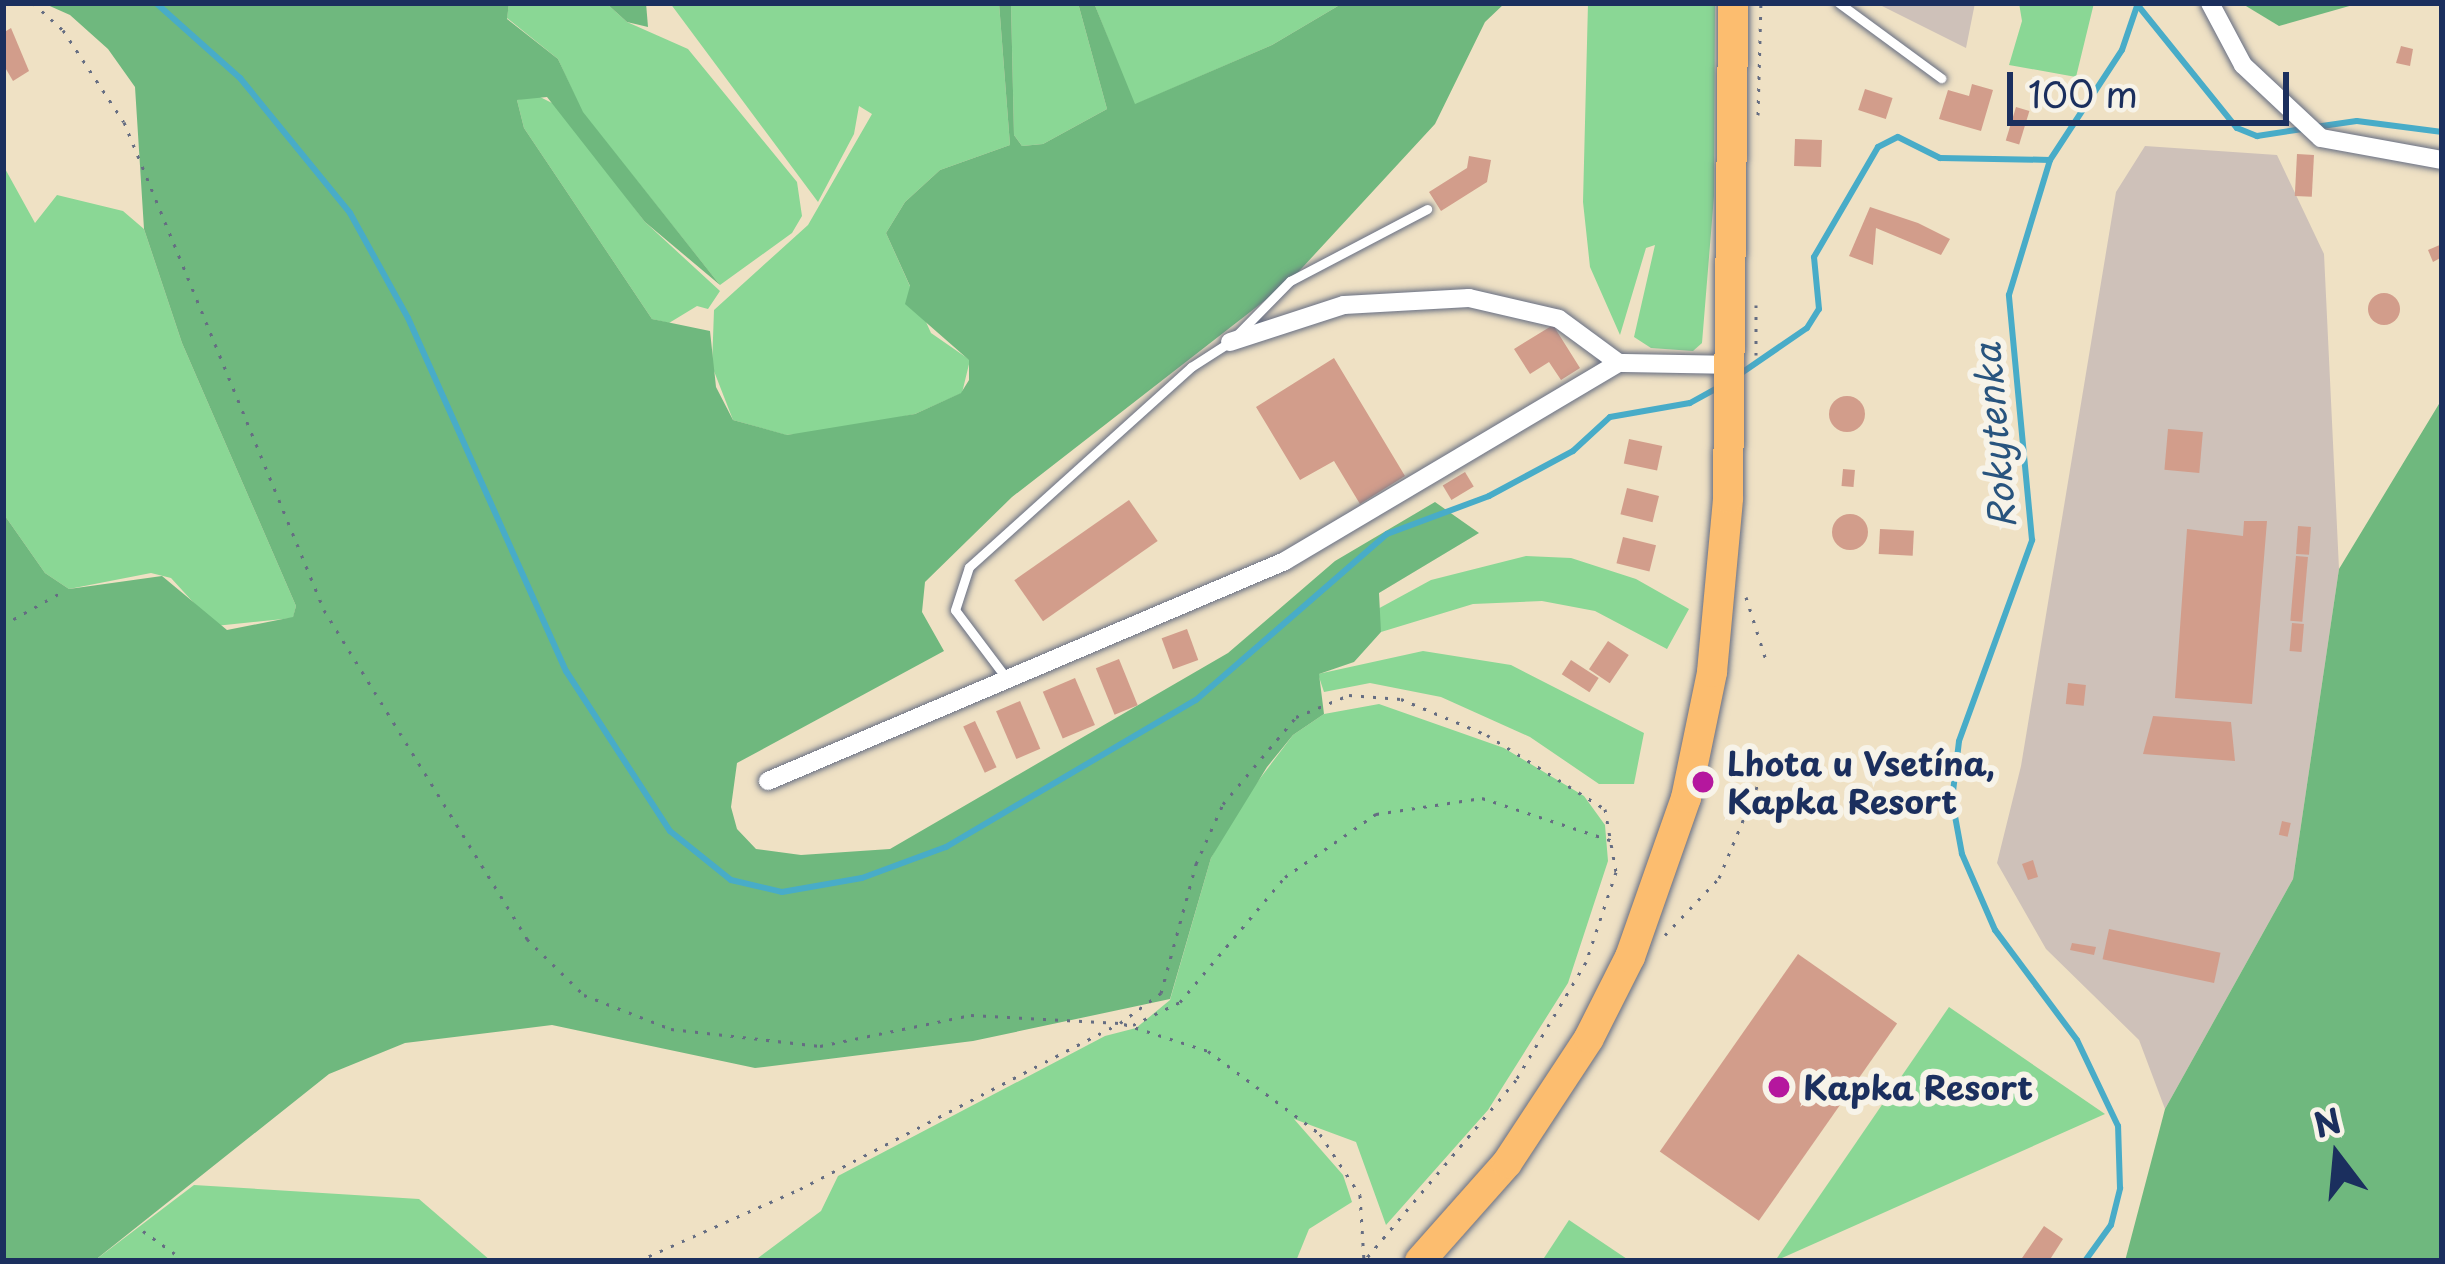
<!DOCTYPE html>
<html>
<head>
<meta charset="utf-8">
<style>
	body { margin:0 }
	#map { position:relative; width:2445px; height:1264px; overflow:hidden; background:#efe1c4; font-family:"Playpen Sans",sans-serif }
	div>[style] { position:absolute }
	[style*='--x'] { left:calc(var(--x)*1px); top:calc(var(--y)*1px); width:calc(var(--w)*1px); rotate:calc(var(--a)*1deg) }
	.industrial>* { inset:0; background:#cec1b9 }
	.green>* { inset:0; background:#8ad795 }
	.forest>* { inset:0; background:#6fb87e }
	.stream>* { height:6px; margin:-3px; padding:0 3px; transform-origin:3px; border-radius:3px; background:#48acc8 }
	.building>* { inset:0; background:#d29d8b; transform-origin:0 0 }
	.round { border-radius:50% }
	.path>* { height:3px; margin-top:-1.5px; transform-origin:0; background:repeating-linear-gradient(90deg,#656d82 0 3px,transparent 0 12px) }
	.roads { filter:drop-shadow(0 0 3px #656d82) drop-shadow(0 0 3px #656d82) }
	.service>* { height:9px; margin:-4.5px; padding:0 4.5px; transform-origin:4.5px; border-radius:4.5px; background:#fff }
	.minor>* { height:18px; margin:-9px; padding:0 9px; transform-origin:9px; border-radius:9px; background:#fff }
	.primary>* { height:30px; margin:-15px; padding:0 15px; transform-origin:15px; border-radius:15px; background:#fcbd6f }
	.dots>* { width:33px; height:33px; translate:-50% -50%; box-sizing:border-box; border:6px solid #f7f3e8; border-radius:50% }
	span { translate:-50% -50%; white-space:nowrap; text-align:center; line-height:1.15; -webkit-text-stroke:12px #f7f3e8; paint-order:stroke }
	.poi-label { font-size:33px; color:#1b2f5e; font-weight:700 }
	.left { translate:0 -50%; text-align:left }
	.water-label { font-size:36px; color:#28547e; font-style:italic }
	.frame { position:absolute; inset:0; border:6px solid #1b2f5e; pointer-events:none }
	.north { position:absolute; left:2277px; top:1096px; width:120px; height:120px; -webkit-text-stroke:9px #f7f3e8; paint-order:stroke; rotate:344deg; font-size:33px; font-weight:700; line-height:48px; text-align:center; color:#1b2f5e }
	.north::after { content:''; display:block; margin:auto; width:42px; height:54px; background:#1b2f5e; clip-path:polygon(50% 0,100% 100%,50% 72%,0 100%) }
	.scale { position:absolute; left:2007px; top:72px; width:282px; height:54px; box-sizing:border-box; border:6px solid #1b2f5e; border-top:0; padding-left:15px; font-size:36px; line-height:42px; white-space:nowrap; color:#1b2f5e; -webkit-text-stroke:9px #f7f3e8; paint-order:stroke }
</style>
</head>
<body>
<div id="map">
	<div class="industrial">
		<i style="clip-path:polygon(1876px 3px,1975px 3px,1966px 48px)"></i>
		<i style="clip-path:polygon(2145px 146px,2277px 155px,2324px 254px,2339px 569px,2293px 879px,2165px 1109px,2139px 1040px,2046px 949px,1997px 863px,2021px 766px,2116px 192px)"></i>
	</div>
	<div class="green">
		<i style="clip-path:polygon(509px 3px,606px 3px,627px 22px,688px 49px,797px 182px,802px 216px,792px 233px,720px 285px,582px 112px,558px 59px,507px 18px)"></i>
		<i style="clip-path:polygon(670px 3px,999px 3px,1010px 145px,940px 170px,905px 202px,886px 233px,931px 333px,970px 360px,962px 393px,915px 414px,834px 431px,786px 435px,733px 420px,712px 366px,714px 310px,808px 225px,872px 114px,859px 106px,854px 134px,818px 202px)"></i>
		<i style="clip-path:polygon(1011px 3px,1078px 3px,1107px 109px,1043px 144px,1022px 146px,1014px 135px)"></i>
		<i style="clip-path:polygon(1094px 3px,1343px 3px,1272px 45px,1134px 105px)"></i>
		<i style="clip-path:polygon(1588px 3px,1715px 3px,1714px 196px,1702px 343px,1693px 351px,1651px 348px,1634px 337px,1655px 245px,1646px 248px,1620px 335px,1590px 267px,1583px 202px)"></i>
		<i style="clip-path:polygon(2019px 3px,2094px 3px,2076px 77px,2009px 65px,2022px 21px)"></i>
		<i style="clip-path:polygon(536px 95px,558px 106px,645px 222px,720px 291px,708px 309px,697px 306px,669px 323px,652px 319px,524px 128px,517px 100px)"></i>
		<i style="clip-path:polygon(3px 165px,35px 223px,57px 195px,123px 211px,144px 229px,182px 343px,296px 606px,293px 618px,215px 626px,171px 578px,151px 573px,69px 589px,45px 573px,3px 513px)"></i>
		<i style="clip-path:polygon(1526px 556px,1571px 558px,1636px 579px,1689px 609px,1667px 649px,1595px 611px,1542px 601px,1473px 604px,1381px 632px,1374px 611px,1431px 580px)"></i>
		<i style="clip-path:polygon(1423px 651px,1511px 665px,1644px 733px,1634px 784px,1599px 784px,1530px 737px,1441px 697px,1370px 683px,1324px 692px,1318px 674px)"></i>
		<i style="clip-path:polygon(1379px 704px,1504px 748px,1584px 796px,1605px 825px,1608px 861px,1568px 983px,1488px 1110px,1386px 1225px,1356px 1142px,1294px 1119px,1343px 1175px,1352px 1202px,1309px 1229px,1296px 1261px,754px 1261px,821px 1211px,838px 1176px,1105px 1036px,1136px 1028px,1170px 1000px,1211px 858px,1236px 810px,1293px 735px,1324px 714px)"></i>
		<i style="clip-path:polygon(1949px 1007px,2105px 1114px,1775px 1261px)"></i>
		<i style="clip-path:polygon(194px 1185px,419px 1199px,491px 1261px,94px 1261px)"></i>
		<i style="clip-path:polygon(1569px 1220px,1630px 1261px,1542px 1261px)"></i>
	</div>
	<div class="forest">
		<i style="clip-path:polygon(43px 3px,509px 3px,507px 19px,558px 59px,583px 112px,720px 285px,645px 222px,547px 97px,517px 100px,524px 128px,652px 319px,710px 331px,716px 387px,733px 420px,787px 435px,915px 414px,961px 393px,969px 380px,969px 360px,905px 304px,910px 286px,886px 233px,905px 202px,940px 170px,1010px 145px,999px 3px,1011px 3px,1014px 135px,1022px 146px,1043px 144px,1107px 109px,1078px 3px,1094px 3px,1135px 104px,1272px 45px,1343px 3px,1505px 3px,1485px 22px,1435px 124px,1290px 281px,1012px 497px,925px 582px,922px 612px,944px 651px,737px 763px,731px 807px,737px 829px,756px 849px,801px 855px,890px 849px,1228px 653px,1335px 561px,1435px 502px,1479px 533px,1379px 593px,1381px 632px,1354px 662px,1319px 674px,1324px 714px,1293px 735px,1267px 767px,1211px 858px,1170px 999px,973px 1041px,755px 1068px,552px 1025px,405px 1043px,329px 1074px,94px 1261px,3px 1261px,3px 513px,45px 573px,69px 589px,162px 576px,227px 630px,293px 617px,296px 606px,182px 343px,144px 229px,135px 87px,108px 49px,70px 15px)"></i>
		<i style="clip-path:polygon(606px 3px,646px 3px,648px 27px,627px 22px)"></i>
		<i style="clip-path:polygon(2241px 3px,2360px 3px,2279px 26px)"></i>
		<i style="clip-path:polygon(2442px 399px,2442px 1261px,2125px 1261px,2165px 1109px,2293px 879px,2339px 569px)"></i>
	</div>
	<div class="stream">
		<i style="--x:156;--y:3;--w:113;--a:41.8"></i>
		<i style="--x:240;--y:78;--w:174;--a:50.8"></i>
		<i style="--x:350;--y:213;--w:120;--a:61.1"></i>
		<i style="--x:408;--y:318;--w:387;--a:65.9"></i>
		<i style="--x:566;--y:671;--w:191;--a:57"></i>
		<i style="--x:670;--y:831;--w:78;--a:38.8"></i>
		<i style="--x:731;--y:880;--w:52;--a:13.2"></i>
		<i style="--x:782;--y:892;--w:81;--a:-9.9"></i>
		<i style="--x:862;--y:878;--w:90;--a:-20.3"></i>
		<i style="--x:946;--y:847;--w:290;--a:-30.5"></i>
		<i style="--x:1196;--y:700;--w:253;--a:-41"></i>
		<i style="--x:1387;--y:534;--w:109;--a:-20.4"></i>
		<i style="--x:1489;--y:496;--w:95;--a:-28.2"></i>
		<i style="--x:1573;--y:451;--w:50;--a:-42.6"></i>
		<i style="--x:1610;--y:417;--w:81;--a:-9.9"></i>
		<i style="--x:1690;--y:403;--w:33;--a:-29"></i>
		<i style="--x:2140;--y:8;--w:154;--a:51.1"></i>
		<i style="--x:2237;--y:128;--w:22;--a:22"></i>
		<i style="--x:2257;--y:136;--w:46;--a:-8.8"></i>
		<i style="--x:2315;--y:127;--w:42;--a:-8.1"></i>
		<i style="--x:2357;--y:121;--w:86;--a:7.4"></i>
		<i style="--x:1740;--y:374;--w:81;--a:-34.5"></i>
		<i style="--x:1807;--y:328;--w:22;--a:-58"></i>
		<i style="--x:1819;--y:309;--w:52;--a:-95.5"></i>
		<i style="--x:1814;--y:257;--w:127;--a:-59.8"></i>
		<i style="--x:1878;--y:147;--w:22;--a:-27"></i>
		<i style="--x:1898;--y:137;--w:47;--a:26.6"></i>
		<i style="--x:1940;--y:158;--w:110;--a:1"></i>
		<i style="--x:2085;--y:1261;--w:44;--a:-54.2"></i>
		<i style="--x:2111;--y:1225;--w:38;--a:-76"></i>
		<i style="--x:2120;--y:1188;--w:62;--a:-91.8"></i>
		<i style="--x:2118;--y:1126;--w:95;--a:-115.5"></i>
		<i style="--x:2077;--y:1040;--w:137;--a:-126.7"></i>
		<i style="--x:1995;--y:930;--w:83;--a:-113.5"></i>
		<i style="--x:1962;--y:854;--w:55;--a:-100.5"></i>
		<i style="--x:1952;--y:800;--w:59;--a:-83.2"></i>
		<i style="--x:1959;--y:741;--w:214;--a:-70"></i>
		<i style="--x:2032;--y:540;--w:246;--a:-95.4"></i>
		<i style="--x:2009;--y:295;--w:141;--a:-73.1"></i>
		<i style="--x:2050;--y:160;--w:131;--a:-56.8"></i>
		<i style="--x:2122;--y:50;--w:50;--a:-71.2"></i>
	</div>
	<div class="building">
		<i style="clip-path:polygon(11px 28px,29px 71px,13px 81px,3px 64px,3px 33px)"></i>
		<i style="clip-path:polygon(2401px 46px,2413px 49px,2410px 66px,2396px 63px)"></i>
		<i style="clip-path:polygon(1972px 84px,1993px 90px,1981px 131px,1939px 119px,1948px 90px,1969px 96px)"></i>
		<i style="left:1865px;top:89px;width:29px;height:22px;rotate:18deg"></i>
		<i style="left:2016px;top:107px;width:14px;height:35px;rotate:17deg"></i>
		<i style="left:1795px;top:139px;width:27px;height:27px;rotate:2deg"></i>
		<i style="left:2297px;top:154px;width:17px;height:42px;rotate:3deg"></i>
		<i style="clip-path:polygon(1469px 156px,1491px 160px,1487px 182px,1441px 211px,1429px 192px,1467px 168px)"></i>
		<i style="clip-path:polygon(1870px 207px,1918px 223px,1950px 239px,1941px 255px,1876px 228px,1873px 265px,1849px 256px)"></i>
		<i style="clip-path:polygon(2442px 244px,2442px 257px,2433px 262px,2428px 250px)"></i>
		<i class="round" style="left:2368px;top:293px;width:32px;height:32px"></i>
		<i style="clip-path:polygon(1553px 325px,1580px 368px,1561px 380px,1549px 362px,1530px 374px,1514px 349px)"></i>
		<i style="clip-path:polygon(1334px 358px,1405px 476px,1360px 504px,1334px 461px,1300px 480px,1256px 407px)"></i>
		<i class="round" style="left:1829px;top:396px;width:36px;height:36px"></i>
		<i style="left:2168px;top:429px;width:35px;height:41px;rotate:5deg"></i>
		<i style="left:1629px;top:439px;width:34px;height:25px;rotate:12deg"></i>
		<i style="left:1843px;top:469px;width:12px;height:17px;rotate:5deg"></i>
		<i style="left:1465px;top:472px;width:17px;height:26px;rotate:59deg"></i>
		<i style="left:1627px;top:488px;width:33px;height:27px;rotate:14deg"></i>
		<i style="left:1129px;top:500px;width:50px;height:140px;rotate:55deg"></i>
		<i class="round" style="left:1832px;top:514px;width:36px;height:36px"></i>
		<i style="clip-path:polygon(2244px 521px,2267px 521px,2252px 704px,2175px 698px,2187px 529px,2243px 536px)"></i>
		<i style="left:2298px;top:526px;width:13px;height:28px;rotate:4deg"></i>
		<i style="left:1880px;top:529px;width:34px;height:25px;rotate:3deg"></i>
		<i style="left:1623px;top:537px;width:34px;height:27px;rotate:14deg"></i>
		<i style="left:2296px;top:556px;width:12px;height:65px;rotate:5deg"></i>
		<i style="left:2292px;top:623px;width:12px;height:28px;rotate:5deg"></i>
		<i style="left:1187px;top:629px;width:33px;height:27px;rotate:70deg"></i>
		<i style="left:1608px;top:641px;width:25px;height:34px;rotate:34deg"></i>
		<i style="left:1119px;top:659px;width:50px;height:25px;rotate:68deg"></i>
		<i style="left:1571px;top:660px;width:33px;height:17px;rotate:33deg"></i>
		<i style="left:1075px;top:678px;width:51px;height:35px;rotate:67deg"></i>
		<i style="left:2068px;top:683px;width:18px;height:21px;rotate:6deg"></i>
		<i style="left:1020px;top:701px;width:52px;height:26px;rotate:67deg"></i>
		<i style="clip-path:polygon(2153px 716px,2231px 722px,2235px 761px,2143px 754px)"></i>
		<i style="left:975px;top:721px;width:51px;height:13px;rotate:65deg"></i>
		<i style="left:2282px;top:821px;width:9px;height:14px;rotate:13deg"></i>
		<i style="clip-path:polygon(2033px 860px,2038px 877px,2028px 880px,2022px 864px)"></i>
		<i style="left:2109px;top:929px;width:114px;height:31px;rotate:12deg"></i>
		<i style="clip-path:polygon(2072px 943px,2096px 947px,2094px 955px,2070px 950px)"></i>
		<i style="left:1798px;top:954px;width:121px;height:241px;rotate:35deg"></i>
		<i style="clip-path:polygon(2044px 1226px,2063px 1239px,2049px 1261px,2020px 1261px)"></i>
	</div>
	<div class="path">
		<i style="--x:33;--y:3;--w:40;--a:42"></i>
		<i style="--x:63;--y:30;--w:110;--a:56.5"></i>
		<i style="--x:124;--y:122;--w:527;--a:67.71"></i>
		<i style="--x:324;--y:610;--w:387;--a:58.3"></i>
		<i style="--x:527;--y:939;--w:80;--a:44.5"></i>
		<i style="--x:584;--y:995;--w:93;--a:21.3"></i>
		<i style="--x:671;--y:1029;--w:150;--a:6.5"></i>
		<i style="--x:820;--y:1046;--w:154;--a:-11.6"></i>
		<i style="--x:971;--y:1015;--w:149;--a:3.1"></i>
		<i style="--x:1120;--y:1023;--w:51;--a:-36.2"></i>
		<i style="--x:1161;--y:993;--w:134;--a:-74.8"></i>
		<i style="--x:1196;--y:864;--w:66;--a:-65.8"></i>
		<i style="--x:1223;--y:804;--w:114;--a:-50"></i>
		<i style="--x:1296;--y:717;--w:57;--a:-22.5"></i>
		<i style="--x:1349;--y:695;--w:52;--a:4.4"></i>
		<i style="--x:1401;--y:699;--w:93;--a:22.7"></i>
		<i style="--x:1487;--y:735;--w:139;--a:32.1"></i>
		<i style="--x:1605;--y:809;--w:64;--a:80.1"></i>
		<i style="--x:1616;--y:872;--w:95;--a:108.4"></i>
		<i style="--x:1586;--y:962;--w:137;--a:120.7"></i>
		<i style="--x:1516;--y:1080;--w:236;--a:130"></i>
		<i style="--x:1758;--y:115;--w:112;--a:-88.5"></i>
		<i style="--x:1756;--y:355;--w:50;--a:-90"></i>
		<i style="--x:1746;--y:597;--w:66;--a:72.4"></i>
		<i style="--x:3;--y:625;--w:65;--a:-29.3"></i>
		<i style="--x:1665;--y:935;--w:79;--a:-46.5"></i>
		<i style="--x:1719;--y:878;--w:141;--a:-67.4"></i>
		<i style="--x:1124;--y:1024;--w:88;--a:17.8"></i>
		<i style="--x:1208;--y:1051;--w:139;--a:36.5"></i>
		<i style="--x:1320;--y:1134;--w:73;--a:56.7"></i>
		<i style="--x:1360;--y:1195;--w:65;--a:86.5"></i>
		<i style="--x:1133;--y:1025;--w:52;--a:-26.1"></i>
		<i style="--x:1180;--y:1002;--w:163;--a:-50"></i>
		<i style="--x:1285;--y:877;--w:111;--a:-34.7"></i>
		<i style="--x:1376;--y:814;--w:107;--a:-8.6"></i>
		<i style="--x:1482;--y:798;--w:141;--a:18.2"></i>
		<i style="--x:143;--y:1231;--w:52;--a:35.5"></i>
		<i style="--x:638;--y:1261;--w:177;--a:-24"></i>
		<i style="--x:800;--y:1189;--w:355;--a:-27.4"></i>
	</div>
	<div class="roads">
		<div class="service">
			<i style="--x:1839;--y:3;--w:127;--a:36.3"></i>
			<i style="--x:1007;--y:679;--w:86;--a:-127"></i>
			<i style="--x:955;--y:610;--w:45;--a:-72"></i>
			<i style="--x:969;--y:567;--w:299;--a:-42"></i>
			<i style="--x:1191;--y:367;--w:46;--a:-32.7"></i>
			<i style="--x:1230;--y:342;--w:86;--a:-45.5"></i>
			<i style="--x:1290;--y:281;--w:155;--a:-27.7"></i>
		</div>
		<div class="minor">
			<i style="--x:2210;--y:3;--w:70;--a:62"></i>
			<i style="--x:2243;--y:65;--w:107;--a:43.1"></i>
			<i style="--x:2321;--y:138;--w:123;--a:10.3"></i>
			<i style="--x:1230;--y:342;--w:120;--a:-18"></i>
			<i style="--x:1344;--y:305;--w:125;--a:-3.2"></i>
			<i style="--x:1469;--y:298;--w:92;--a:13.1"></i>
			<i style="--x:1559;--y:319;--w:74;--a:36.3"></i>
			<i style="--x:768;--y:781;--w:562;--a:-23.05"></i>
			<i style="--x:1285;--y:561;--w:388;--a:-30.7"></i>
			<i style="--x:1619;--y:363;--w:110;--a:1"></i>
		</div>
		<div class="primary">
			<i style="--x:1420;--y:1261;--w:131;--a:-48.4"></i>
			<i style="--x:1507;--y:1163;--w:149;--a:-56.7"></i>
			<i style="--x:1589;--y:1038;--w:91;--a:-63.2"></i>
			<i style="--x:1630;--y:957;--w:169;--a:-70.6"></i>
			<i style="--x:1686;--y:798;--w:129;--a:-78.3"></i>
			<i style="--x:1712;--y:672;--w:175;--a:-84.7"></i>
			<i style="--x:1728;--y:498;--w:495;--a:-89.4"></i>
		</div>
	</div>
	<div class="dots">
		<i style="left:1703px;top:782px;background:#b5179e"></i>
		<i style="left:1779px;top:1087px;background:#b5179e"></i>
	</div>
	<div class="poi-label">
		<span class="left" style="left:1727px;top:782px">Lhota u Vsetína,<br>Kapka Resort</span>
		<span class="left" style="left:1803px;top:1087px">Kapka Resort</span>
	</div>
	<div class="water-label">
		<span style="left:1994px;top:436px;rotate:-95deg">Rokytenka</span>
	</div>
	<div class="frame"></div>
	<div class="north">N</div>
	<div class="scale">100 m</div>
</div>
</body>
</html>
